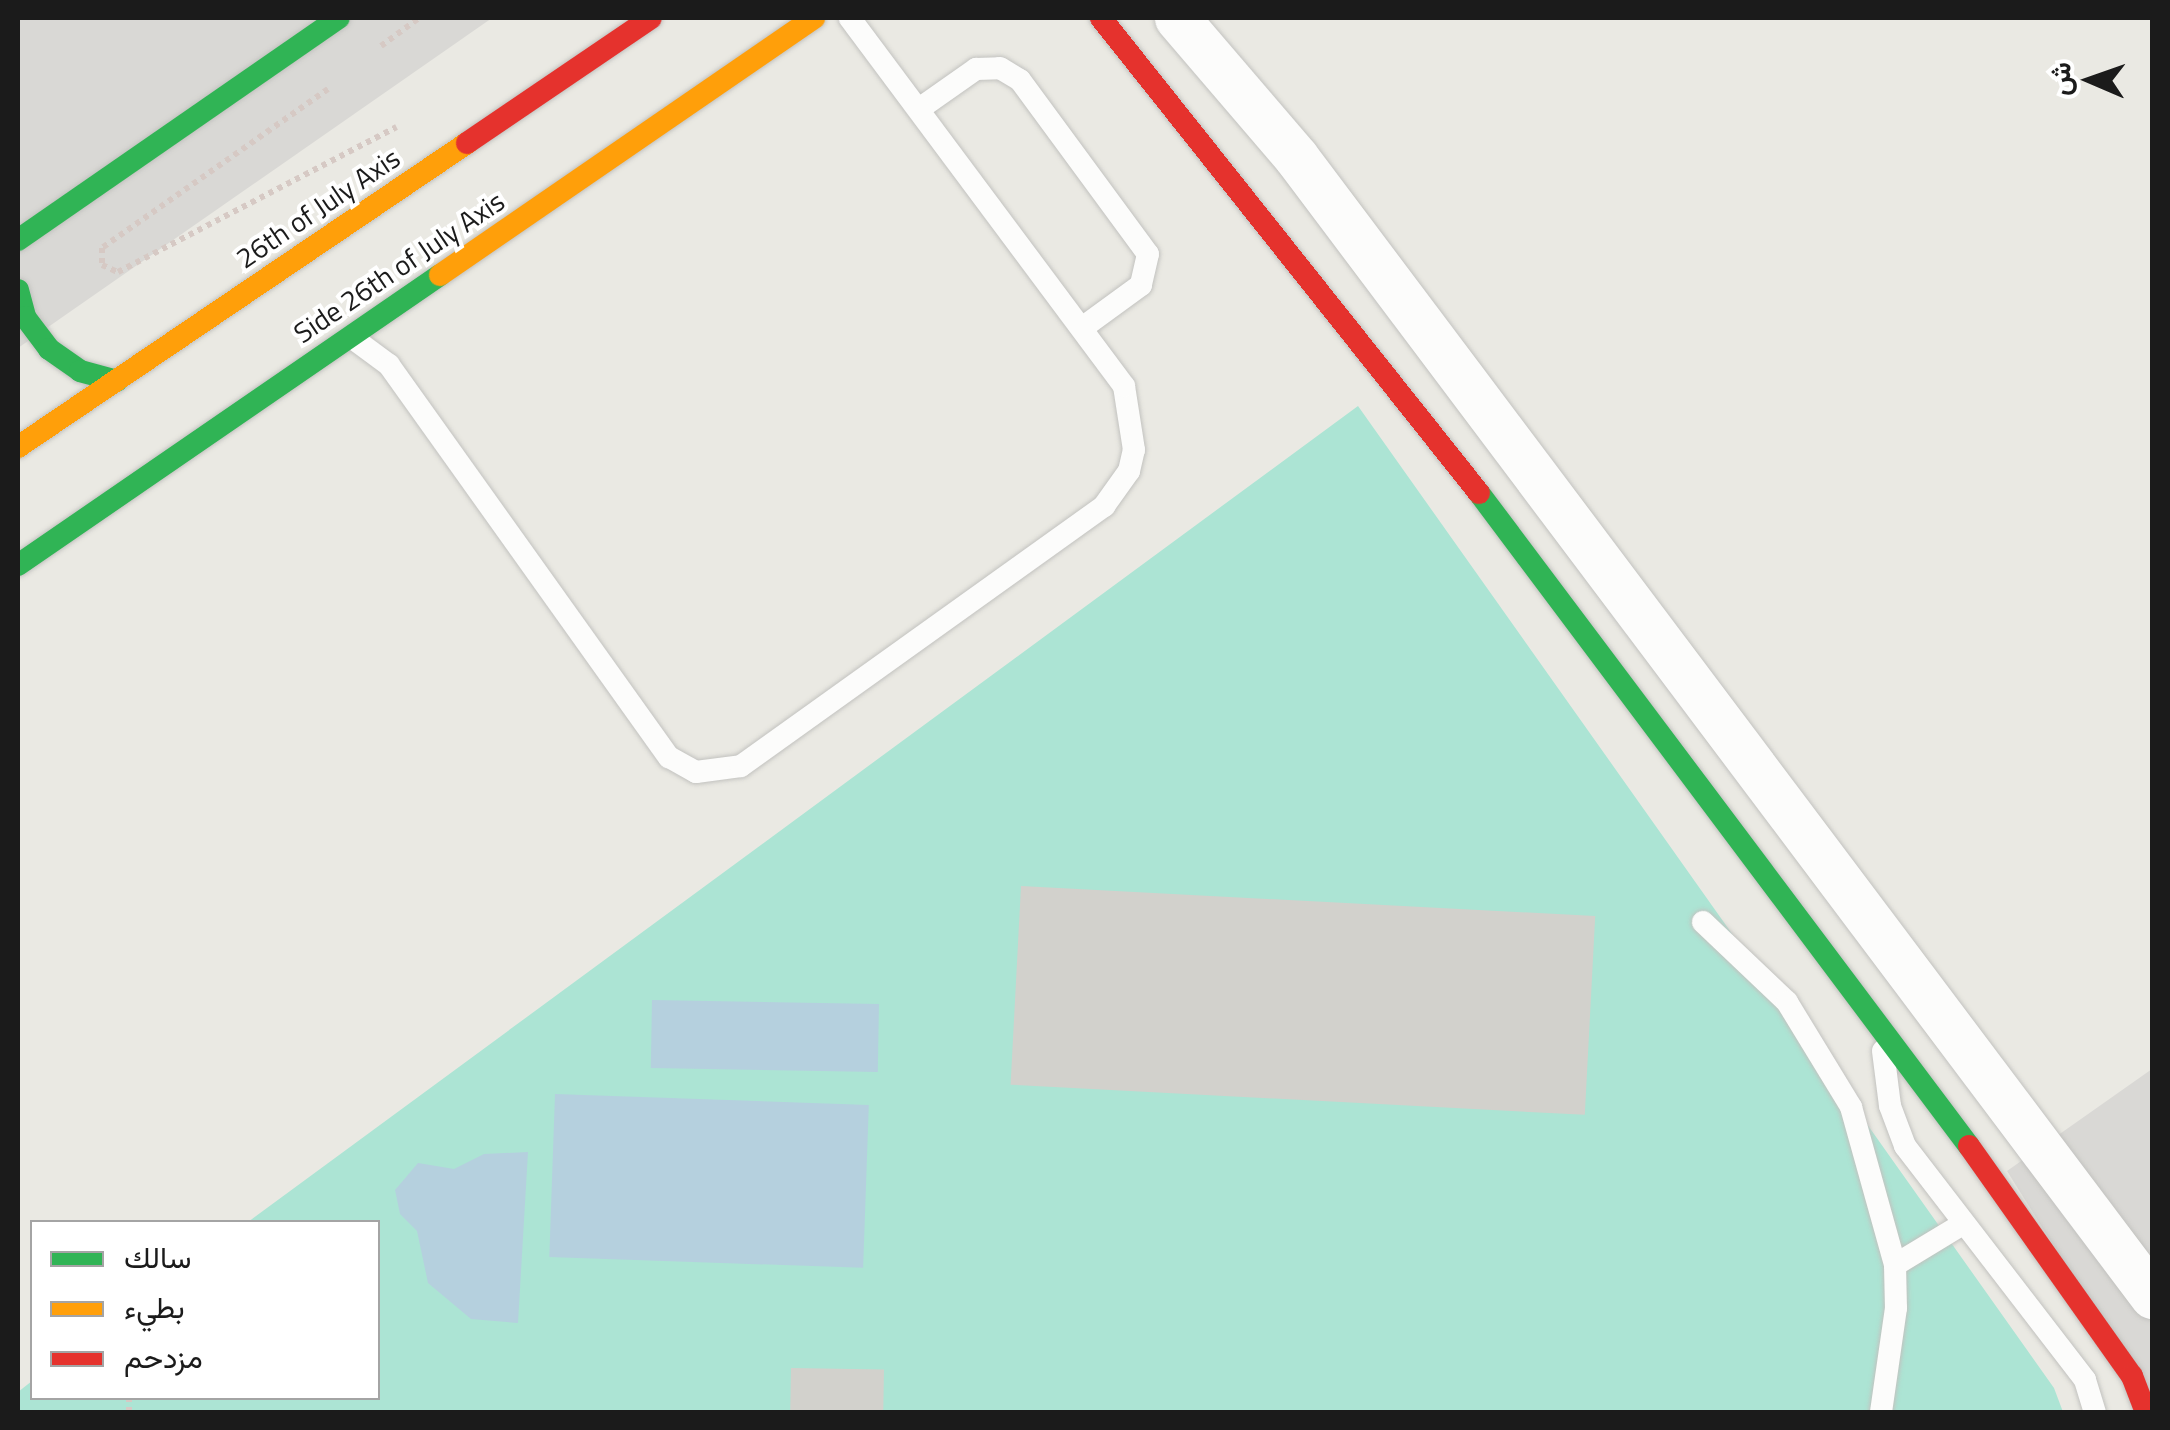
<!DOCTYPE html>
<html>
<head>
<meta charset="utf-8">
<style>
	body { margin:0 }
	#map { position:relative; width:2170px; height:1430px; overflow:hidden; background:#eae9e3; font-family:"Titillium Web",Vazirmatn,sans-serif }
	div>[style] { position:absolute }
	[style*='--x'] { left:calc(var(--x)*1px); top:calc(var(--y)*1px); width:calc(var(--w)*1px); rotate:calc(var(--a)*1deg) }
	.residential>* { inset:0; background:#d9d8d5 }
	.pitch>* { inset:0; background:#ace4d4 }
	.water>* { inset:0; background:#b5d0de; transform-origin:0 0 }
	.building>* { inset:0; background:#d2d1cc; transform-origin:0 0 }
	.path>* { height:6px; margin-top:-3px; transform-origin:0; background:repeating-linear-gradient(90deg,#d6c9c4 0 5px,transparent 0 10px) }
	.roads { filter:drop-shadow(0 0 2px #c2c2bf) drop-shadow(0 0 2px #c2c2bf) }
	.lane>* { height:22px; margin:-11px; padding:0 11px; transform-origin:11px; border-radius:11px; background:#fcfcfb }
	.street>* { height:45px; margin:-22.5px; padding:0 22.5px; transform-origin:22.5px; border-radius:22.5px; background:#fcfcfb }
	.fast>* { height:22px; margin:-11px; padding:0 11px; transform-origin:11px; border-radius:11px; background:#30b455 }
	.slow>* { height:22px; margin:-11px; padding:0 11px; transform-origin:11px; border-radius:11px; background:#ff9f0a }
	.jam>* { height:22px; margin:-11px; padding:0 11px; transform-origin:11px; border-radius:11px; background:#e5322d }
	span { translate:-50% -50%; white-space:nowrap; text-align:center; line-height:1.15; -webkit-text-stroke:8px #fff; paint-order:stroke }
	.street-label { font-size:28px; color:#1b1b1b }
	.frame { position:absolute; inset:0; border:20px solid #1b1b1b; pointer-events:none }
	.legend { position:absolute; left:30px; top:1220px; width:350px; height:180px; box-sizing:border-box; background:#fff; border:2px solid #a4a4a4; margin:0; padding:12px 18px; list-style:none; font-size:30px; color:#1b1b1b }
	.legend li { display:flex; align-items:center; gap:20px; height:50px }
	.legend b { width:50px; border:2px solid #a4a4a4 }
	.north { position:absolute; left:2040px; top:30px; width:100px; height:100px; -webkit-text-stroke:8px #fff; paint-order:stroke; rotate:272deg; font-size:28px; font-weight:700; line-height:40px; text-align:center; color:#1b1b1b }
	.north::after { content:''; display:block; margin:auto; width:35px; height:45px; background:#1b1b1b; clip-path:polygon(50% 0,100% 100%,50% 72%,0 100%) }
</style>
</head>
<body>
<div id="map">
	<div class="residential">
		<i style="clip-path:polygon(18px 18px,492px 18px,18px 348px)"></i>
		<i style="clip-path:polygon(2152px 1069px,2152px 1403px,2007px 1171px)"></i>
	</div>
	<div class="pitch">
		<i style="clip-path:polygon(1358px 406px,2054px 1388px,2063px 1412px,18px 1412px,18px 1392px,32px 1381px,32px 1398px,378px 1398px,378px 1222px,248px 1222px)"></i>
	</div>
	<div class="water">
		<i style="left:652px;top:1000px;width:227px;height:68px;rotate:1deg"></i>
		<i style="left:555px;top:1094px;width:314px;height:163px;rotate:2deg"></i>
		<i style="clip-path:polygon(528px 1152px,518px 1323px,471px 1319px,428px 1283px,417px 1231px,400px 1214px,395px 1190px,418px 1163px,454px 1169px,484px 1154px)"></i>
	</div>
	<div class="building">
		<i style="left:1021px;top:886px;width:575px;height:199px;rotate:3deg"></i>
		<i style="left:791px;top:1368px;width:93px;height:44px;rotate:1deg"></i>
	</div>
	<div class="path">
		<i style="--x:381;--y:46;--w:47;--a:-36.4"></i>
		<i style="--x:328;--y:89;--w:276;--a:144.9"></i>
		<i style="--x:102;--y:248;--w:17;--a:90"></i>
		<i style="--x:102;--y:265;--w:17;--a:24"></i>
		<i style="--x:118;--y:272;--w:314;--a:-27.5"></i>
		<i style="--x:129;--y:1412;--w:14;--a:-90"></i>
	</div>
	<div class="roads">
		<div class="lane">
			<i style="--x:919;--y:109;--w:70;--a:-35.1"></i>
			<i style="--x:976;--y:69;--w:24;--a:-2"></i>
			<i style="--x:1000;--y:68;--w:23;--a:31"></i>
			<i style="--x:1020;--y:80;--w:216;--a:53.7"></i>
			<i style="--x:1148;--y:254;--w:32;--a:103"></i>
			<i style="--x:1141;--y:285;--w:73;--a:143.9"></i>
			<i style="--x:351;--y:337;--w:47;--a:36.4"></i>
			<i style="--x:389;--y:365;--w:482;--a:54.5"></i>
			<i style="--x:669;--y:757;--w:31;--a:29"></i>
			<i style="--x:696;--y:772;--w:45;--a:-7.6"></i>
			<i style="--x:741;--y:766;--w:447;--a:-35.6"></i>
			<i style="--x:1104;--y:506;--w:43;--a:-54.5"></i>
			<i style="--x:1129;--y:471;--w:22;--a:-77"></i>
			<i style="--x:1134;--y:450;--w:65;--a:-98.9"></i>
			<i style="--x:1124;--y:386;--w:459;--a:-126.7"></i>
			<i style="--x:1703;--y:922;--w:116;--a:43.6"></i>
			<i style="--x:1787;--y:1002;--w:123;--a:58.6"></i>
			<i style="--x:1851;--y:1107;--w:164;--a:74.4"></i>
			<i style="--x:1895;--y:1265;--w:43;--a:88.7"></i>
			<i style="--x:1896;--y:1308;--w:105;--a:98.2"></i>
			<i style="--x:1883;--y:1051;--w:55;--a:82.7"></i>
			<i style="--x:1890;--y:1106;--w:43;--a:69.4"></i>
			<i style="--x:1905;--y:1146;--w:295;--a:52.4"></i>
			<i style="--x:2085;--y:1380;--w:34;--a:73"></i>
			<i style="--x:1895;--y:1265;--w:77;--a:-31.2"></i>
		</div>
		<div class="street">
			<i style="--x:1177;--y:18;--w:183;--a:49.4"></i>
			<i style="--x:1296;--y:157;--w:1425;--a:53.07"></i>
		</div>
		<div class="fast">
			<i style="--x:18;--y:240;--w:390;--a:-34.7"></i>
			<i style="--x:18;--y:290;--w:28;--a:75"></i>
			<i style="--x:25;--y:317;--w:40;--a:53"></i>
			<i style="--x:49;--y:349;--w:38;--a:35"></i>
			<i style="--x:80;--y:371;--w:38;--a:15"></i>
			<i style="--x:1479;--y:493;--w:816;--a:53.12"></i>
			<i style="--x:18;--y:565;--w:512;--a:-34.5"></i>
		</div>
		<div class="slow">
			<i style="--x:440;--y:275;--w:454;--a:-34.5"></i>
			<i style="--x:18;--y:447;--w:542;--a:-34.1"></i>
		</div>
		<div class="jam">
			<i style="--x:1101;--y:18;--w:607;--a:51.49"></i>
			<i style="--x:467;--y:143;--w:222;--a:-34.2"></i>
			<i style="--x:1969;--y:1146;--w:282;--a:54.7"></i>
			<i style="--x:2132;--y:1376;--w:39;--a:69"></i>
		</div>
	</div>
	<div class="street-label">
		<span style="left:318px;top:208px;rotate:-34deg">26th of July Axis</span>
		<span style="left:399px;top:267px;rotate:-34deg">Side 26th of July Axis</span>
	</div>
	<div class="frame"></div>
	<ul class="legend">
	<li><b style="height:12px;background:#30b455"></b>سالك</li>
	<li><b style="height:12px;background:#ff9f0a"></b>بطيء</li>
	<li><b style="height:12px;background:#e5322d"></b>مزدحم</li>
	</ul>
	<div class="north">ش</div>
</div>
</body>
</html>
